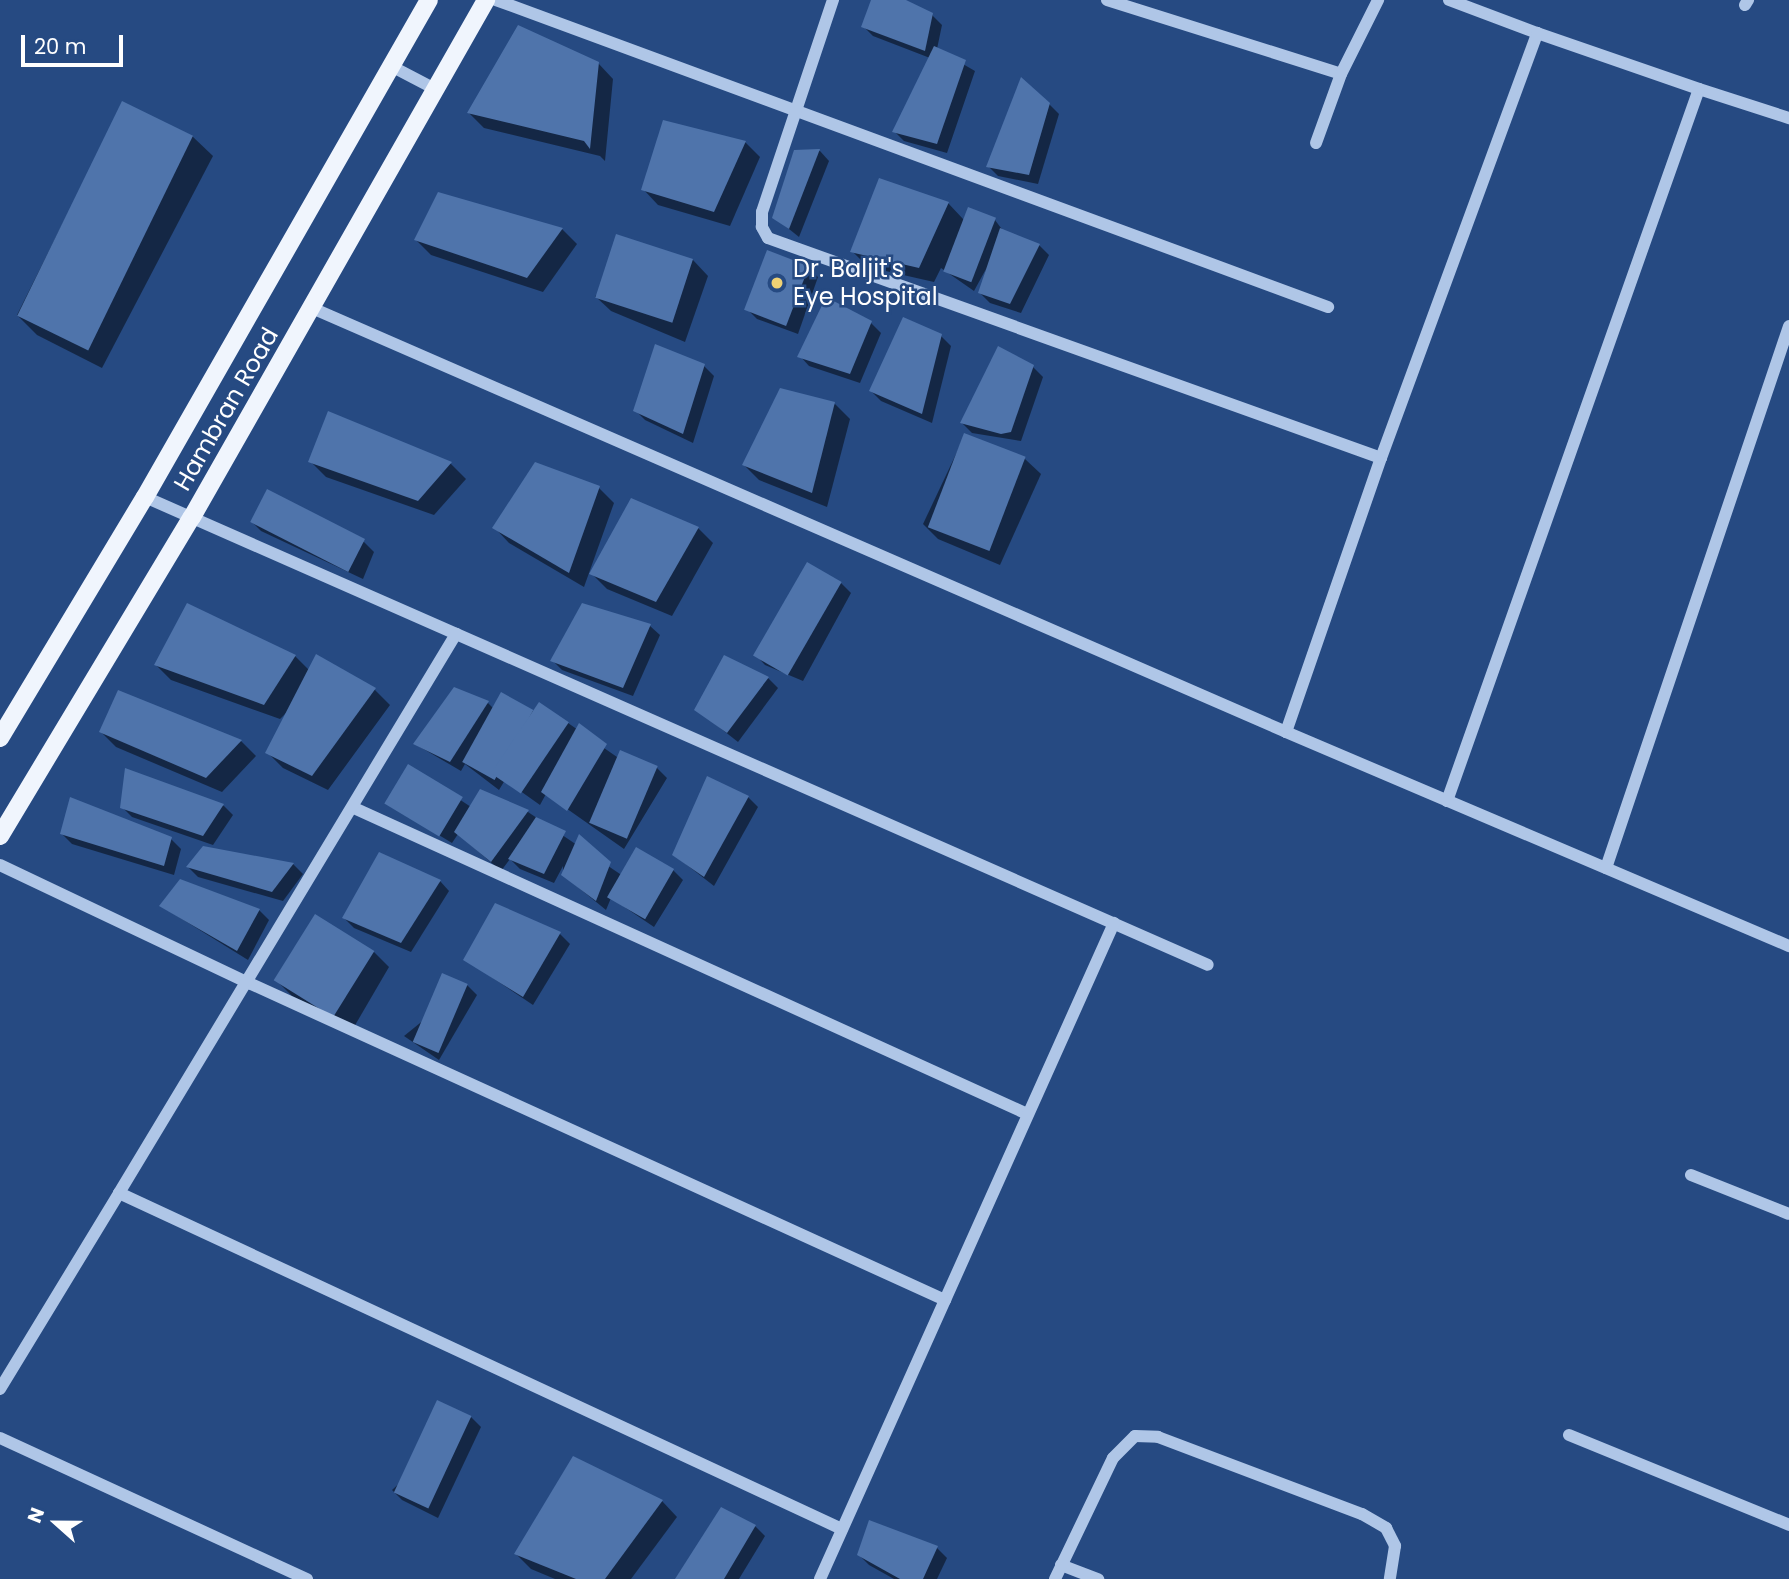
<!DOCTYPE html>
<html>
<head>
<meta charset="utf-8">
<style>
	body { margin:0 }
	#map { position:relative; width:1789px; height:1579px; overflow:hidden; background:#264a82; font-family:Poppins,sans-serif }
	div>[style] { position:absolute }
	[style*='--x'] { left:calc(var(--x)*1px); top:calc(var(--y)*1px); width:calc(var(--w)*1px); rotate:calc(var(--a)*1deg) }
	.shadow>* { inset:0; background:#0007 }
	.building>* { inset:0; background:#4f74ab; transform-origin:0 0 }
	.minor>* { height:12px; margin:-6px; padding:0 6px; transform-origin:6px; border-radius:6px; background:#afc6e7 }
	.major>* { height:18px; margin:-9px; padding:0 9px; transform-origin:9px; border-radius:9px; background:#f0f5fd }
	.dots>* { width:19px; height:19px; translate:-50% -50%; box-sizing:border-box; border:4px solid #264a82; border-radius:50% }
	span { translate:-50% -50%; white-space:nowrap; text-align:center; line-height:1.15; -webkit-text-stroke:5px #264a82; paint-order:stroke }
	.poi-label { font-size:24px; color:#fff }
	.left { translate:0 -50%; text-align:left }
	.street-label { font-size:24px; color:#fff }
	.north { position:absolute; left:21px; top:1488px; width:70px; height:70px; -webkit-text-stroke:5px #264a82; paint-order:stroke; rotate:291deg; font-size:19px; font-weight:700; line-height:28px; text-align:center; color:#fff }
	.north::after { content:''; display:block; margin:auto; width:24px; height:32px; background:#fff; clip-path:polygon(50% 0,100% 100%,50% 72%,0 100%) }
	.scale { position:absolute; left:21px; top:35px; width:102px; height:32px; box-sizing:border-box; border:4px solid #fff; border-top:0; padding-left:9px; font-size:21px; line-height:24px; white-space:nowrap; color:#fff; -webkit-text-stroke:5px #264a82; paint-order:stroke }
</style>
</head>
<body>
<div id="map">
	<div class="shadow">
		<i style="clip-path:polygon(873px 0,902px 0,932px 15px,942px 25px,937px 49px,975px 71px,947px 153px,904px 141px,894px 131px,930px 58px,873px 36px,863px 26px)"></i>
		<i style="clip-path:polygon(598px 63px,613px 79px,605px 161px,600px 156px,484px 128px,469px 113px)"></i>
		<i style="clip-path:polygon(123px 103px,192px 136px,213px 156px,102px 368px,37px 335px,17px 315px)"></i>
		<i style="clip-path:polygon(1049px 104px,1059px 114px,1038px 184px,998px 176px,989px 167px)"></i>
		<i style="clip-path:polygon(745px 142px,760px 157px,730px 226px,658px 205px,643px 189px)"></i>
		<i style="clip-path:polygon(795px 151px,820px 151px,829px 161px,799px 237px,774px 217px)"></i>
		<i style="clip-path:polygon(948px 203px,964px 220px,969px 209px,995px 220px,1004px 232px,1039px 245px,1049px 255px,1021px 313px,990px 303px,980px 293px,986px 269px,974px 291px,941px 268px,934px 282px,868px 267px,852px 251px)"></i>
		<i style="clip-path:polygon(562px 229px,577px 244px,543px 292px,431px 255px,416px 240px)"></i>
		<i style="clip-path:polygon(693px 260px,708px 276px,685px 342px,611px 311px,595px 296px)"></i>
		<i style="clip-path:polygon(808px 267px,818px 277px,798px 334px,757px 319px,747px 309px)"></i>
		<i style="clip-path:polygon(871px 323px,881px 333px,860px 383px,809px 366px,800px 356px)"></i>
		<i style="clip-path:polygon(941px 336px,951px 346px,932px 423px,881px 401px,871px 391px)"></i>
		<i style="clip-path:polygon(704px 366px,714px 376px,693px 443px,645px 420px,635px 410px)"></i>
		<i style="clip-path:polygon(1033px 367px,1043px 377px,1021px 441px,972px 433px,962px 423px)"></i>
		<i style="clip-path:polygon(835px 404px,850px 419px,827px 507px,759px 480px,744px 465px)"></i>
		<i style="clip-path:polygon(329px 413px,451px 464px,466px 479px,434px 515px,326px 477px,310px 461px)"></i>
		<i style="clip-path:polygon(965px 435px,1025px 459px,1041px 474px,1000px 565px,938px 539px,923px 524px)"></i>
		<i style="clip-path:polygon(599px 488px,614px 503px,584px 587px,509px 543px,494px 527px)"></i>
		<i style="clip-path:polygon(251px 521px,364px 542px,374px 552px,363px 579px,261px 531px)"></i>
		<i style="clip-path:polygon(698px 528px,713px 543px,672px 616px,607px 589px,592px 574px)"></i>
		<i style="clip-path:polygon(841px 583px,851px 593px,803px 681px,765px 665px,756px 655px)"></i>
		<i style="clip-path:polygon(650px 626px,660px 635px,633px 696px,562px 670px,552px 660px)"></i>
		<i style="clip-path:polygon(295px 656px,309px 670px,317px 656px,375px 690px,390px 705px,328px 790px,283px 768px,267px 752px,289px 710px,280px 719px,171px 680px,156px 665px)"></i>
		<i style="clip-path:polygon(768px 678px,778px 688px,738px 742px,696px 709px)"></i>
		<i style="clip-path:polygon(118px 693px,241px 741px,256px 756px,222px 792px,116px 747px,101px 732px)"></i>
		<i style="clip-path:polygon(488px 703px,493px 708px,532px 711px,568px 723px,617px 757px,621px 752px,657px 768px,667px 778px,624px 849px,546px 794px,540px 805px,505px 780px,499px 790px,465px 764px,461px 771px,415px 744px)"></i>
		<i style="clip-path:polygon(409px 766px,471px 807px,528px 812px,623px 876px,673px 870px,683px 880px,654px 927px,611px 898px,606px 910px,563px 875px,563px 866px,554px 883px,520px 869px,510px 859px,501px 871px,458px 834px,452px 843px,391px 806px)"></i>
		<i style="clip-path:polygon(127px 770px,224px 806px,233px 815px,213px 845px,132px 817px,122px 807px)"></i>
		<i style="clip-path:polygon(748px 797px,758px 807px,714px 886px,674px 855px)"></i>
		<i style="clip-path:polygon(62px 834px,171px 839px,181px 849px,174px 875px,72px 844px)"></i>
		<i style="clip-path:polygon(203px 847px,293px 864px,303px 874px,283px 901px,198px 877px,188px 867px)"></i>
		<i style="clip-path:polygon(440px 881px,449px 891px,411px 952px,354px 928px,344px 918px)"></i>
		<i style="clip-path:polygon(161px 906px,259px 910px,269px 920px,248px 960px)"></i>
		<i style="clip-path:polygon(560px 934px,570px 944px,533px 1005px,466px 960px)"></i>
		<i style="clip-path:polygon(374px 952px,389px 967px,354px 1027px,292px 996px,277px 981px)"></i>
		<i style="clip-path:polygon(467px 985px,477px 995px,439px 1060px,404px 1036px)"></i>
		<i style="clip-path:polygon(471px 1417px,481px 1427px,438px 1518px,402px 1500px,392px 1490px)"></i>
		<i style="clip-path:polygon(662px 1501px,677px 1517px,631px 1579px,555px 1579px,531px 1569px,516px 1554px)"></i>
		<i style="clip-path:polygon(870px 1523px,937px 1548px,947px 1558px,937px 1579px,894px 1579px,869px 1565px,859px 1555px)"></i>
		<i style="clip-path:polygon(755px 1526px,765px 1536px,739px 1579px,678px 1579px)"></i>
	</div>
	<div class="building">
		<i style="clip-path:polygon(871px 0,906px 0,933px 13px,925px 51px,861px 27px)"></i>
		<i style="clip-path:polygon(518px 25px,599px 62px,590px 149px,584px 141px,467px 113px)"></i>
		<i style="clip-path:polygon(934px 46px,966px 60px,937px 144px,892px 132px)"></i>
		<i style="clip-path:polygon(1021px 77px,1050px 103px,1029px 175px,986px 167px)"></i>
		<i style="left:122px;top:101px;width:79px;height:239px;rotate:26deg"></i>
		<i style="clip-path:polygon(663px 120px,746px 141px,714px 212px,641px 190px)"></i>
		<i style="clip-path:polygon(820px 149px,789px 229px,772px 218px,794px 150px)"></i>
		<i style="clip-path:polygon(879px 178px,949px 202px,919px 268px,850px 252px)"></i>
		<i style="clip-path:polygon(438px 192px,563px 228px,527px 278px,414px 240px)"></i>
		<i style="left:968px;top:207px;width:30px;height:69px;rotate:21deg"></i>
		<i style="clip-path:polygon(1000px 228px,1040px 244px,1010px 304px,978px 293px)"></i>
		<i style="left:616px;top:234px;width:81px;height:67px;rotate:18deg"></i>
		<i style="left:767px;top:250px;width:45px;height:64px;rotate:21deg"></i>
		<i style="clip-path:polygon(826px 297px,872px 321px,850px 374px,797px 357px)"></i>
		<i style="clip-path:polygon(903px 317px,942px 334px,922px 414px,869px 391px)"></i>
		<i style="clip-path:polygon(655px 344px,705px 364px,683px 434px,633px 411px)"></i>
		<i style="clip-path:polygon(998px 346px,1034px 365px,1011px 432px,1001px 434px,960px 423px)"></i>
		<i style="clip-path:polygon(780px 388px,835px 402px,812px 493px,742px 465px)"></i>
		<i style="clip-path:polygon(328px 411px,452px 462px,418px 501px,308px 462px)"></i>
		<i style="left:964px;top:433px;width:66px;height:101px;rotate:21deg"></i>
		<i style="clip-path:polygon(535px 462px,600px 486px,569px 573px,492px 528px)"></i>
		<i style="left:267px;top:489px;width:110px;height:37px;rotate:27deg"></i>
		<i style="clip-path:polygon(631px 498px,699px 527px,656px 602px,589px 574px)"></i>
		<i style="left:807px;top:562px;width:40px;height:108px;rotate:30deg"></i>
		<i style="clip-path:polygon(187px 603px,296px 655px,264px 705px,154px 665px)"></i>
		<i style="clip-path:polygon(582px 603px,651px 624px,623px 688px,550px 661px)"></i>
		<i style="clip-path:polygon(316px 654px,376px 688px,312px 776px,265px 753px)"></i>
		<i style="clip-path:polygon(724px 655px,769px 677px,727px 733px,694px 710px)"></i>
		<i style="clip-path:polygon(454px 687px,489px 701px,450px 762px,413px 744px)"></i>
		<i style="clip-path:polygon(118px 690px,242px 740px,206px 778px,99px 732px)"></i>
		<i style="left:501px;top:692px;width:37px;height:80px;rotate:29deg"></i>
		<i style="left:539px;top:702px;width:36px;height:86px;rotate:34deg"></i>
		<i style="clip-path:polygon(579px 723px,607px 744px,567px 811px,541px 792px)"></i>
		<i style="left:620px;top:750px;width:41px;height:79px;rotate:23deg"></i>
		<i style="left:408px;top:764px;width:64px;height:46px;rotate:31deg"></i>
		<i style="clip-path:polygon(125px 768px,224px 804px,203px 836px,120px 808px)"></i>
		<i style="clip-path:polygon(707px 776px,749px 796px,704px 877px,672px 855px)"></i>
		<i style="clip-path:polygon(480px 789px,529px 810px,491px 862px,454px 832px)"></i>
		<i style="clip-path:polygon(70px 797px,172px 837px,164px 866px,60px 834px)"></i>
		<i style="clip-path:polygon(536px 817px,566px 831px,544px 874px,508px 859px)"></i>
		<i style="clip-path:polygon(579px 834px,611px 862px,596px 901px,561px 875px)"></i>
		<i style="clip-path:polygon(203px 846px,294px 863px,272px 892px,186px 867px)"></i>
		<i style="left:636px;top:847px;width:44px;height:58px;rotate:30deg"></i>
		<i style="clip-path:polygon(379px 852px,441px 880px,401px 943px,342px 918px)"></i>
		<i style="clip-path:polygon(180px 879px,260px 909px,237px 951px,159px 906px)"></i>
		<i style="clip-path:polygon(495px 903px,561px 932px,523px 997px,463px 960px)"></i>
		<i style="left:315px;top:914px;width:70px;height:78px;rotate:32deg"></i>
		<i style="left:442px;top:973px;width:28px;height:75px;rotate:23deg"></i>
		<i style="left:437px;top:1400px;width:38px;height:102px;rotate:25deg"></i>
		<i style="clip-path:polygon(573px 1456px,663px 1500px,605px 1579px,576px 1579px,514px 1554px)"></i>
		<i style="clip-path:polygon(721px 1507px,756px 1525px,724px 1579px,675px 1579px)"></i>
		<i style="clip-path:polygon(869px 1520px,938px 1546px,923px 1579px,900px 1579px,857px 1555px)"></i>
	</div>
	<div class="minor">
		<i style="--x:496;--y:0;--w:887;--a:20.25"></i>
		<i style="--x:1107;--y:0;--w:245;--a:17.5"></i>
		<i style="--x:1745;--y:5;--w:6;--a:-59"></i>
		<i style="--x:391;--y:66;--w:47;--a:27.6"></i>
		<i style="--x:1699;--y:89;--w:95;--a:17.9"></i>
		<i style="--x:1316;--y:143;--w:73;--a:-70.1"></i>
		<i style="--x:1341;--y:74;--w:83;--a:-63.4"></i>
		<i style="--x:312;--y:308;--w:1062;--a:23.52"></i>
		<i style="--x:1286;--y:732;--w:290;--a:-70.9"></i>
		<i style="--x:1381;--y:458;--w:651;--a:-160.26"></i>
		<i style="--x:768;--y:238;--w:13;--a:-119"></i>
		<i style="--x:762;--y:227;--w:15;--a:-90"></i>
		<i style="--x:762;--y:212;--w:224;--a:-71.5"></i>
		<i style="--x:1381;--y:458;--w:453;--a:-69.8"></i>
		<i style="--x:1537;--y:33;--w:94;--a:-159.4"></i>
		<i style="--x:145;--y:497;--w:1161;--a:23.76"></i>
		<i style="--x:1286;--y:732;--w:547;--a:23.05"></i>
		<i style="--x:1447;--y:801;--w:755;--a:-70.51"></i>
		<i style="--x:1699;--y:89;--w:171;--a:-160.9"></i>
		<i style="--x:354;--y:808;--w:737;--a:24.44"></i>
		<i style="--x:0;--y:865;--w:276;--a:25.4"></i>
		<i style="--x:249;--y:983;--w:765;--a:24.49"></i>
		<i style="--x:1606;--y:868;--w:572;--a:-71.34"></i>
		<i style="--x:1691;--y:1175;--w:105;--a:21.7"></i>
		<i style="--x:119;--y:1193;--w:653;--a:-58.92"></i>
		<i style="--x:0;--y:1389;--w:229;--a:-58.7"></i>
		<i style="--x:119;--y:1193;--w:797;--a:24.93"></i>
		<i style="--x:1569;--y:1435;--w:238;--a:22.2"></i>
		<i style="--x:0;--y:1438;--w:338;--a:24.7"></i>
		<i style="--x:1061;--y:1565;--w:40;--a:21"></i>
		<i style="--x:820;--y:1579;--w:719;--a:-65.86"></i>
		<i style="--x:1055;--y:1579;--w:134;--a:-64.4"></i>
		<i style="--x:1113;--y:1458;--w:31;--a:-45"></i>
		<i style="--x:1135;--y:1436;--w:23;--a:2"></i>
		<i style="--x:1158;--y:1437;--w:218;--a:20.7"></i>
		<i style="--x:1362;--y:1514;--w:28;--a:30"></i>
		<i style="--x:1386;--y:1528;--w:20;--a:63"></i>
		<i style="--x:1395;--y:1546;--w:33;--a:99"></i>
	</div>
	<div class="major">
		<i style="--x:0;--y:738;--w:281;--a:-59"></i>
		<i style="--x:145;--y:497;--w:572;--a:-60.26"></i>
		<i style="--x:0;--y:836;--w:372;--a:-59"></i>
		<i style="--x:192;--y:517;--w:595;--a:-60.37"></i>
	</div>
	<div class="dots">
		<i style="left:777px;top:283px;background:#efd174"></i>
	</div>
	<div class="poi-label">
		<span class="left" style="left:793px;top:283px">Dr. Baljit's<br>Eye Hospital</span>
	</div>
	<div class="street-label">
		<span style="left:226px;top:409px;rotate:-60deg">Hambran Road</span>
	</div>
	<div class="north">N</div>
	<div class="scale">20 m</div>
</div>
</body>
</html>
